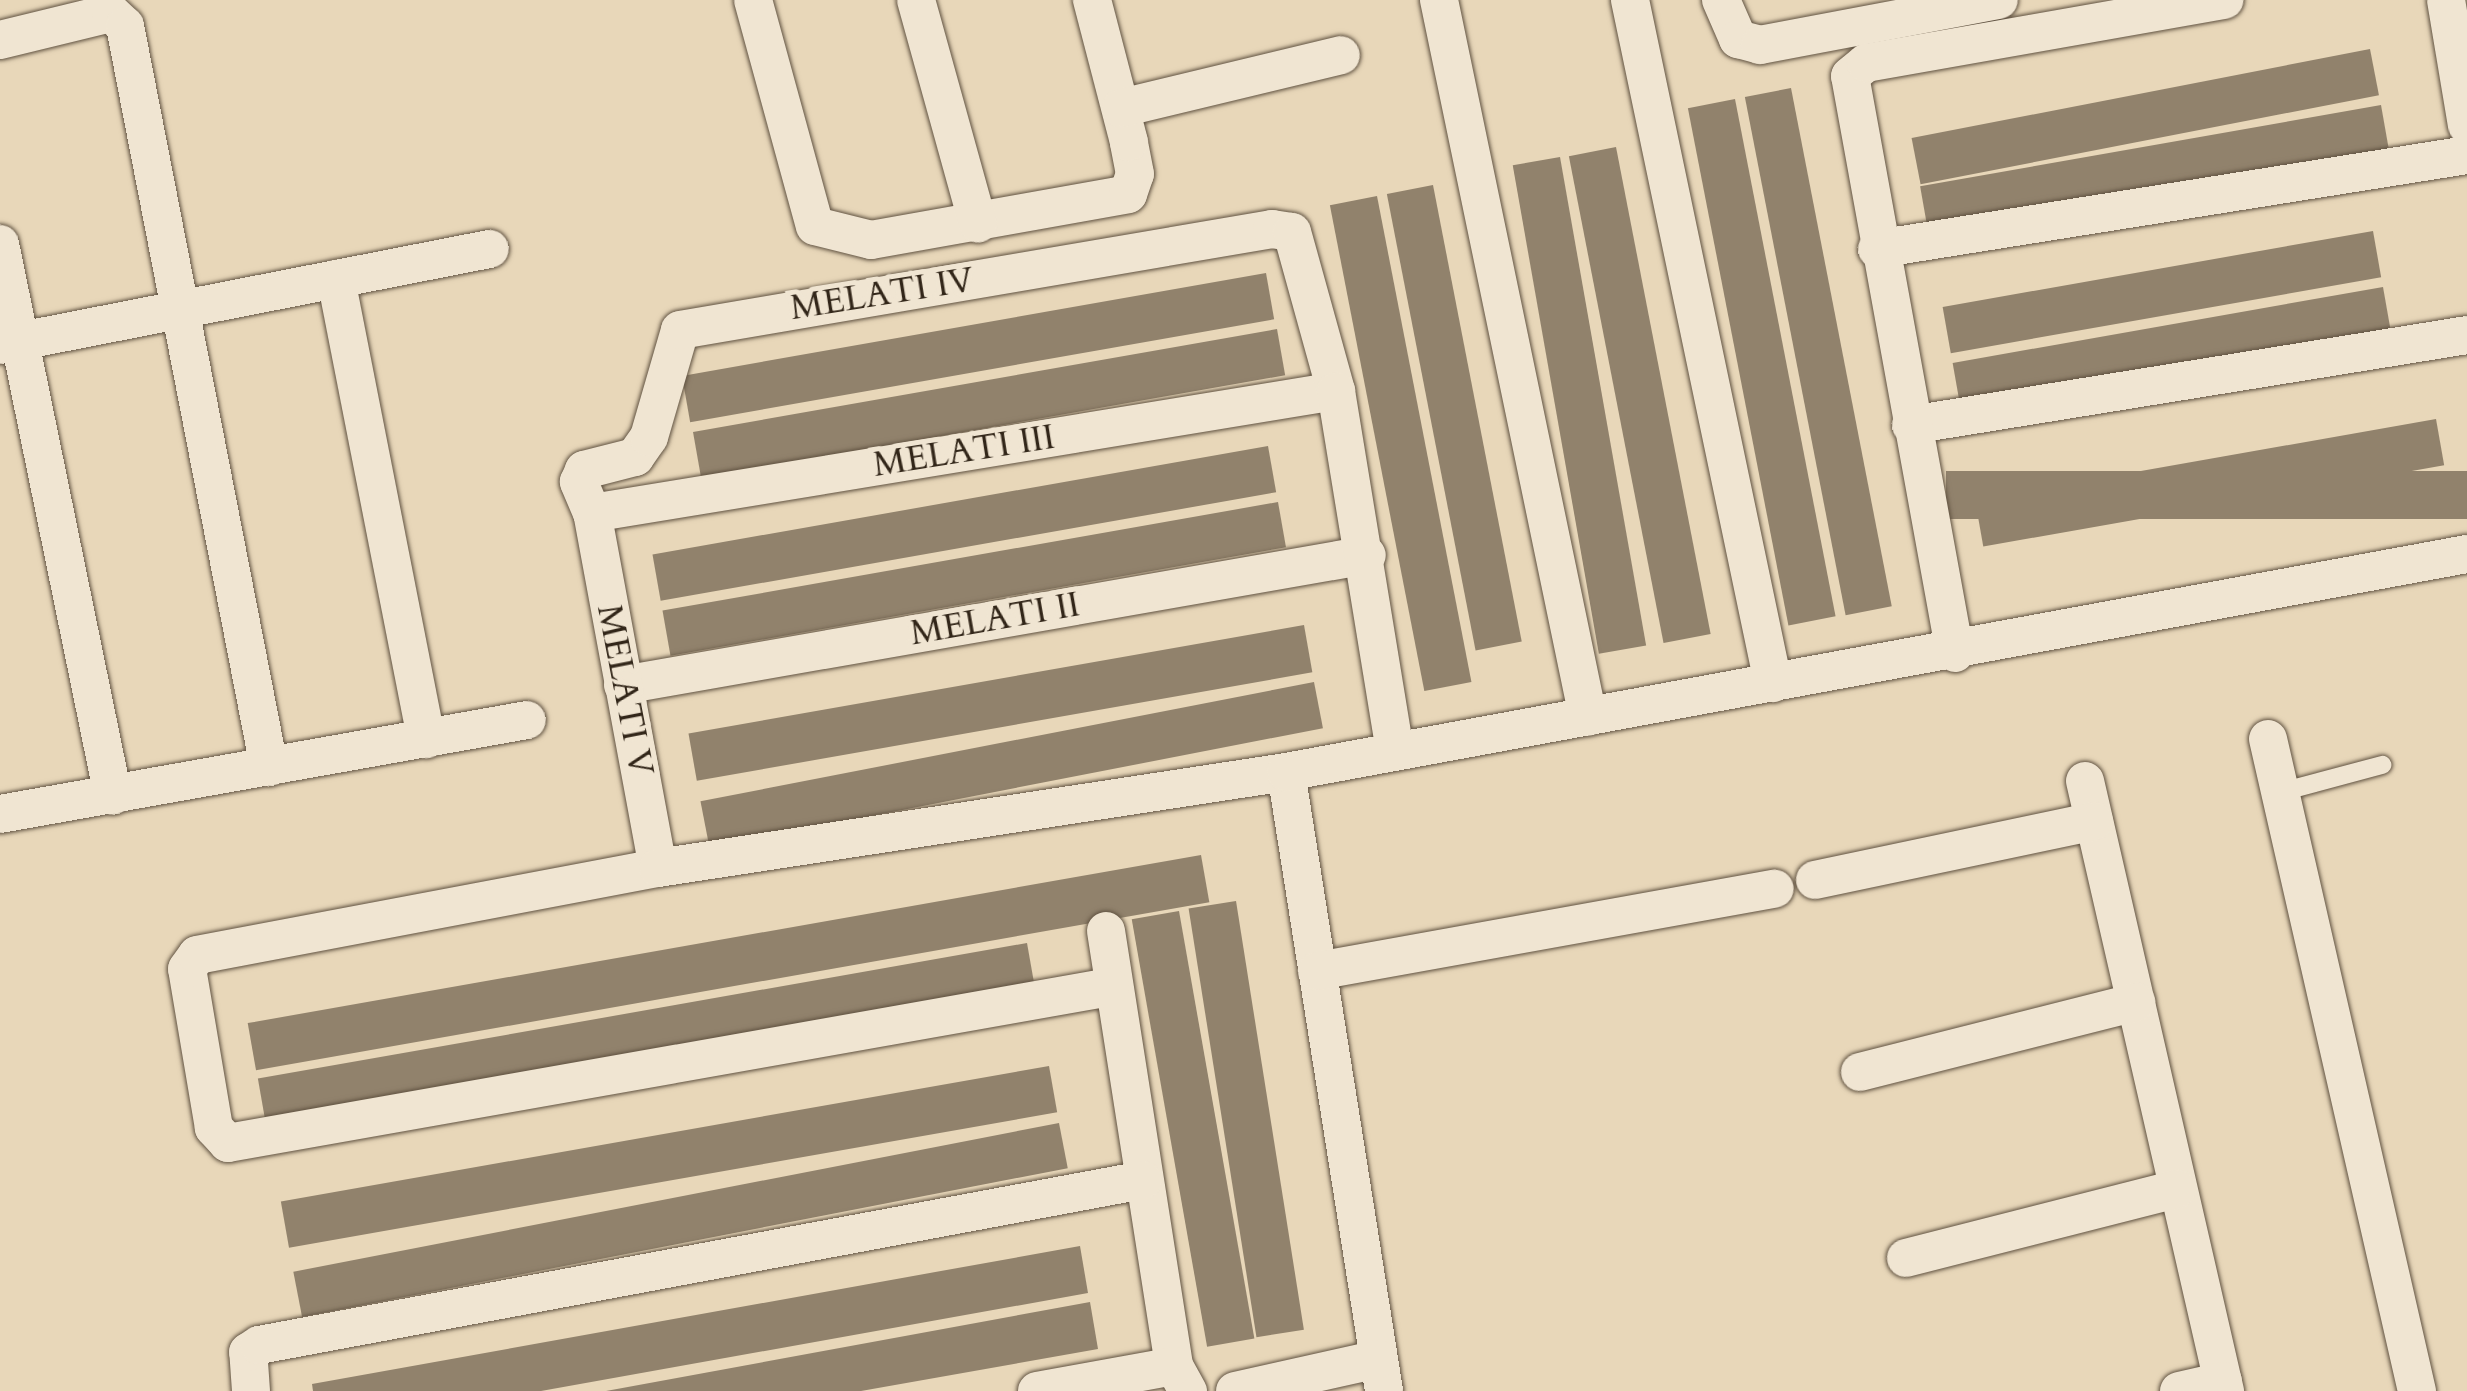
<!DOCTYPE html>
<html>
<head>
<meta charset="utf-8">
<style>
	body { margin:0 }
	#map { position:relative; width:2467px; height:1391px; overflow:hidden; background:#e8d7b9; font-family:Cardo,serif }
	div>[style] { position:absolute }
	[style*='--x'] { left:calc(var(--x)*1px); top:calc(var(--y)*1px); width:calc(var(--w)*1px); rotate:calc(var(--a)*1deg) }
	.building>* { inset:0; background:#91826c; transform-origin:0 0 }
	.roads { filter:drop-shadow(0 0 2px #605241) drop-shadow(0 0 2px #605241) }
	.service>* { height:18px; margin:-9px; padding:0 9px; transform-origin:9px; border-radius:9px; background:#f0e5d2 }
	.minor>* { height:38px; margin:-19px; padding:0 19px; transform-origin:19px; border-radius:19px; background:#f0e5d2 }
	span { translate:-50% -50%; white-space:nowrap; text-align:center; line-height:1.15; -webkit-text-stroke:10px #f0e5d2; paint-order:stroke }
	.street-label { font-size:35px; color:#322619 }
</style>
</head>
<body>
<div id="map">
	<div class="building">
		<i style="left:2370px;top:49px;width:47px;height:467px;rotate:79deg"></i>
		<i style="left:1791px;top:88px;width:528px;height:47px;rotate:79deg"></i>
		<i style="left:1735px;top:99px;width:527px;height:48px;rotate:79deg"></i>
		<i style="left:2381px;top:105px;width:47px;height:468px;rotate:80deg"></i>
		<i style="left:1616px;top:147px;width:496px;height:48px;rotate:79deg"></i>
		<i style="left:1560px;top:157px;width:496px;height:48px;rotate:80deg"></i>
		<i style="left:1433px;top:185px;width:465px;height:47px;rotate:79deg"></i>
		<i style="left:1377px;top:196px;width:495px;height:48px;rotate:79deg"></i>
		<i style="left:2373px;top:231px;width:47px;height:437px;rotate:80deg"></i>
		<i style="left:1266px;top:273px;width:47px;height:593px;rotate:80deg"></i>
		<i style="left:2383px;top:287px;width:47px;height:437px;rotate:80deg"></i>
		<i style="left:1277px;top:329px;width:47px;height:593px;rotate:80deg"></i>
		<i style="left:2436px;top:419px;width:47px;height:468px;rotate:80deg"></i>
		<i style="left:1268px;top:446px;width:47px;height:625px;rotate:80deg"></i>
		<i style="left:2467px;top:471px;width:48px;height:521px;rotate:90deg"></i>
		<i style="left:1278px;top:502px;width:46px;height:625px;rotate:80deg"></i>
		<i style="left:1304px;top:625px;width:48px;height:625px;rotate:80deg"></i>
		<i style="left:1314px;top:682px;width:47px;height:625px;rotate:79deg"></i>
		<i style="left:1201px;top:855px;width:48px;height:968px;rotate:80deg"></i>
		<i style="left:1236px;top:901px;width:434px;height:48px;rotate:81deg"></i>
		<i style="left:1179px;top:911px;width:434px;height:48px;rotate:80deg"></i>
		<i style="left:1027px;top:943px;width:48px;height:781px;rotate:80deg"></i>
		<i style="left:1049px;top:1066px;width:47px;height:780px;rotate:80deg"></i>
		<i style="left:1059px;top:1123px;width:46px;height:780px;rotate:79deg"></i>
		<i style="clip-path:polygon(1080px 1246px,1088px 1293px,541px 1391px,313px 1391px,312px 1384px)"></i>
		<i style="clip-path:polygon(1090px 1302px,1098px 1349px,861px 1391px,606px 1391px)"></i>
	</div>
	<div class="roads">
		<div class="service">
			<i style="--x:2281;--y:792;--w:105;--a:-15"></i>
		</div>
		<div class="minor">
			<i style="--x:753;--y:0;--w:234;--a:74.7"></i>
			<i style="--x:815;--y:226;--w:58;--a:14"></i>
			<i style="--x:871;--y:240;--w:261;--a:-10.1"></i>
			<i style="--x:1128;--y:194;--w:21;--a:-71"></i>
			<i style="--x:1135;--y:174;--w:33;--a:-101"></i>
			<i style="--x:1129;--y:142;--w:147;--a:-104.6"></i>
			<i style="--x:916;--y:0;--w:232;--a:74.5"></i>
			<i style="--x:1439;--y:0;--w:732;--a:78.26"></i>
			<i style="--x:1630;--y:0;--w:698;--a:78.17"></i>
			<i style="--x:1721;--y:0;--w:43;--a:66.4"></i>
			<i style="--x:1738;--y:39;--w:23;--a:15"></i>
			<i style="--x:1760;--y:45;--w:243;--a:-10.7"></i>
			<i style="--x:2446;--y:0;--w:127;--a:80.5"></i>
			<i style="--x:0;--y:40;--w:114;--a:-13.7"></i>
			<i style="--x:111;--y:13;--w:19;--a:43"></i>
			<i style="--x:125;--y:26;--w:755;--a:79"></i>
			<i style="--x:1121;--y:108;--w:226;--a:-13.5"></i>
			<i style="--x:0;--y:244;--w:563;--a:78.43"></i>
			<i style="--x:1877;--y:249;--w:597;--a:-9.05"></i>
			<i style="--x:336;--y:279;--w:469;--a:78.9"></i>
			<i style="--x:0;--y:345;--w:499;--a:-11.1"></i>
			<i style="--x:1911;--y:425;--w:563;--a:-9.19"></i>
			<i style="--x:592;--y:513;--w:754;--a:-9.31"></i>
			<i style="--x:1955;--y:653;--w:586;--a:-100.31"></i>
			<i style="--x:1850;--y:76;--w:21;--a:-39"></i>
			<i style="--x:1866;--y:63;--w:364;--a:-10"></i>
			<i style="--x:623;--y:685;--w:755;--a:-9.91"></i>
			<i style="--x:2268;--y:739;--w:669;--a:77.13"></i>
			<i style="--x:1286;--y:772;--w:627;--a:81"></i>
			<i style="--x:2085;--y:781;--w:626;--a:77.07"></i>
			<i style="--x:0;--y:814;--w:535;--a:-10.11"></i>
			<i style="--x:658;--y:868;--w:361;--a:-100.5"></i>
			<i style="--x:592;--y:513;--w:34;--a:-113"></i>
			<i style="--x:579;--y:482;--w:13;--a:-67"></i>
			<i style="--x:584;--y:470;--w:53;--a:-14.3"></i>
			<i style="--x:635;--y:457;--w:24;--a:-55"></i>
			<i style="--x:649;--y:437;--w:111;--a:-73.8"></i>
			<i style="--x:680;--y:330;--w:601;--a:-9.68"></i>
			<i style="--x:1272;--y:229;--w:20;--a:9"></i>
			<i style="--x:1292;--y:232;--w:165;--a:74.5"></i>
			<i style="--x:1336;--y:391;--w:364;--a:80.7"></i>
			<i style="--x:1815;--y:880;--w:285;--a:-11.9"></i>
			<i style="--x:1106;--y:931;--w:440;--a:81.1"></i>
			<i style="--x:1174;--y:1366;--w:29;--a:61"></i>
			<i style="--x:1317;--y:971;--w:465;--a:-10.2"></i>
			<i style="--x:1110;--y:987;--w:896;--a:169.97"></i>
			<i style="--x:228;--y:1143;--w:21;--a:-133"></i>
			<i style="--x:214;--y:1128;--w:161;--a:-99.6"></i>
			<i style="--x:187;--y:969;--w:17;--a:-54"></i>
			<i style="--x:197;--y:955;--w:469;--a:-10.7"></i>
			<i style="--x:658;--y:868;--w:635;--a:-8.69"></i>
			<i style="--x:1286;--y:772;--w:1201;--a:-10.46"></i>
			<i style="--x:1860;--y:1072;--w:285;--a:-14.2"></i>
			<i style="--x:1906;--y:1258;--w:280;--a:-14.3"></i>
			<i style="--x:251;--y:1391;--w:39;--a:-94"></i>
			<i style="--x:248;--y:1352;--w:13;--a:-32"></i>
			<i style="--x:259;--y:1345;--w:899;--a:-10.57"></i>
			<i style="--x:1037;--y:1391;--w:139;--a:-10.3"></i>
			<i style="--x:1235;--y:1391;--w:147;--a:-12.6"></i>
			<i style="--x:2179;--y:1391;--w:45;--a:-12.8"></i>
		</div>
	</div>
	<div class="street-label">
		<span style="left:882px;top:294px;rotate:-9deg">MELATI IV</span>
		<span style="left:964px;top:451px;rotate:-9deg">MELATI III</span>
		<span style="left:995px;top:619px;rotate:-10deg">MELATI II</span>
		<span style="left:625px;top:690px;rotate:79deg">MELATI V</span>
	</div>
</div>
</body>
</html>
